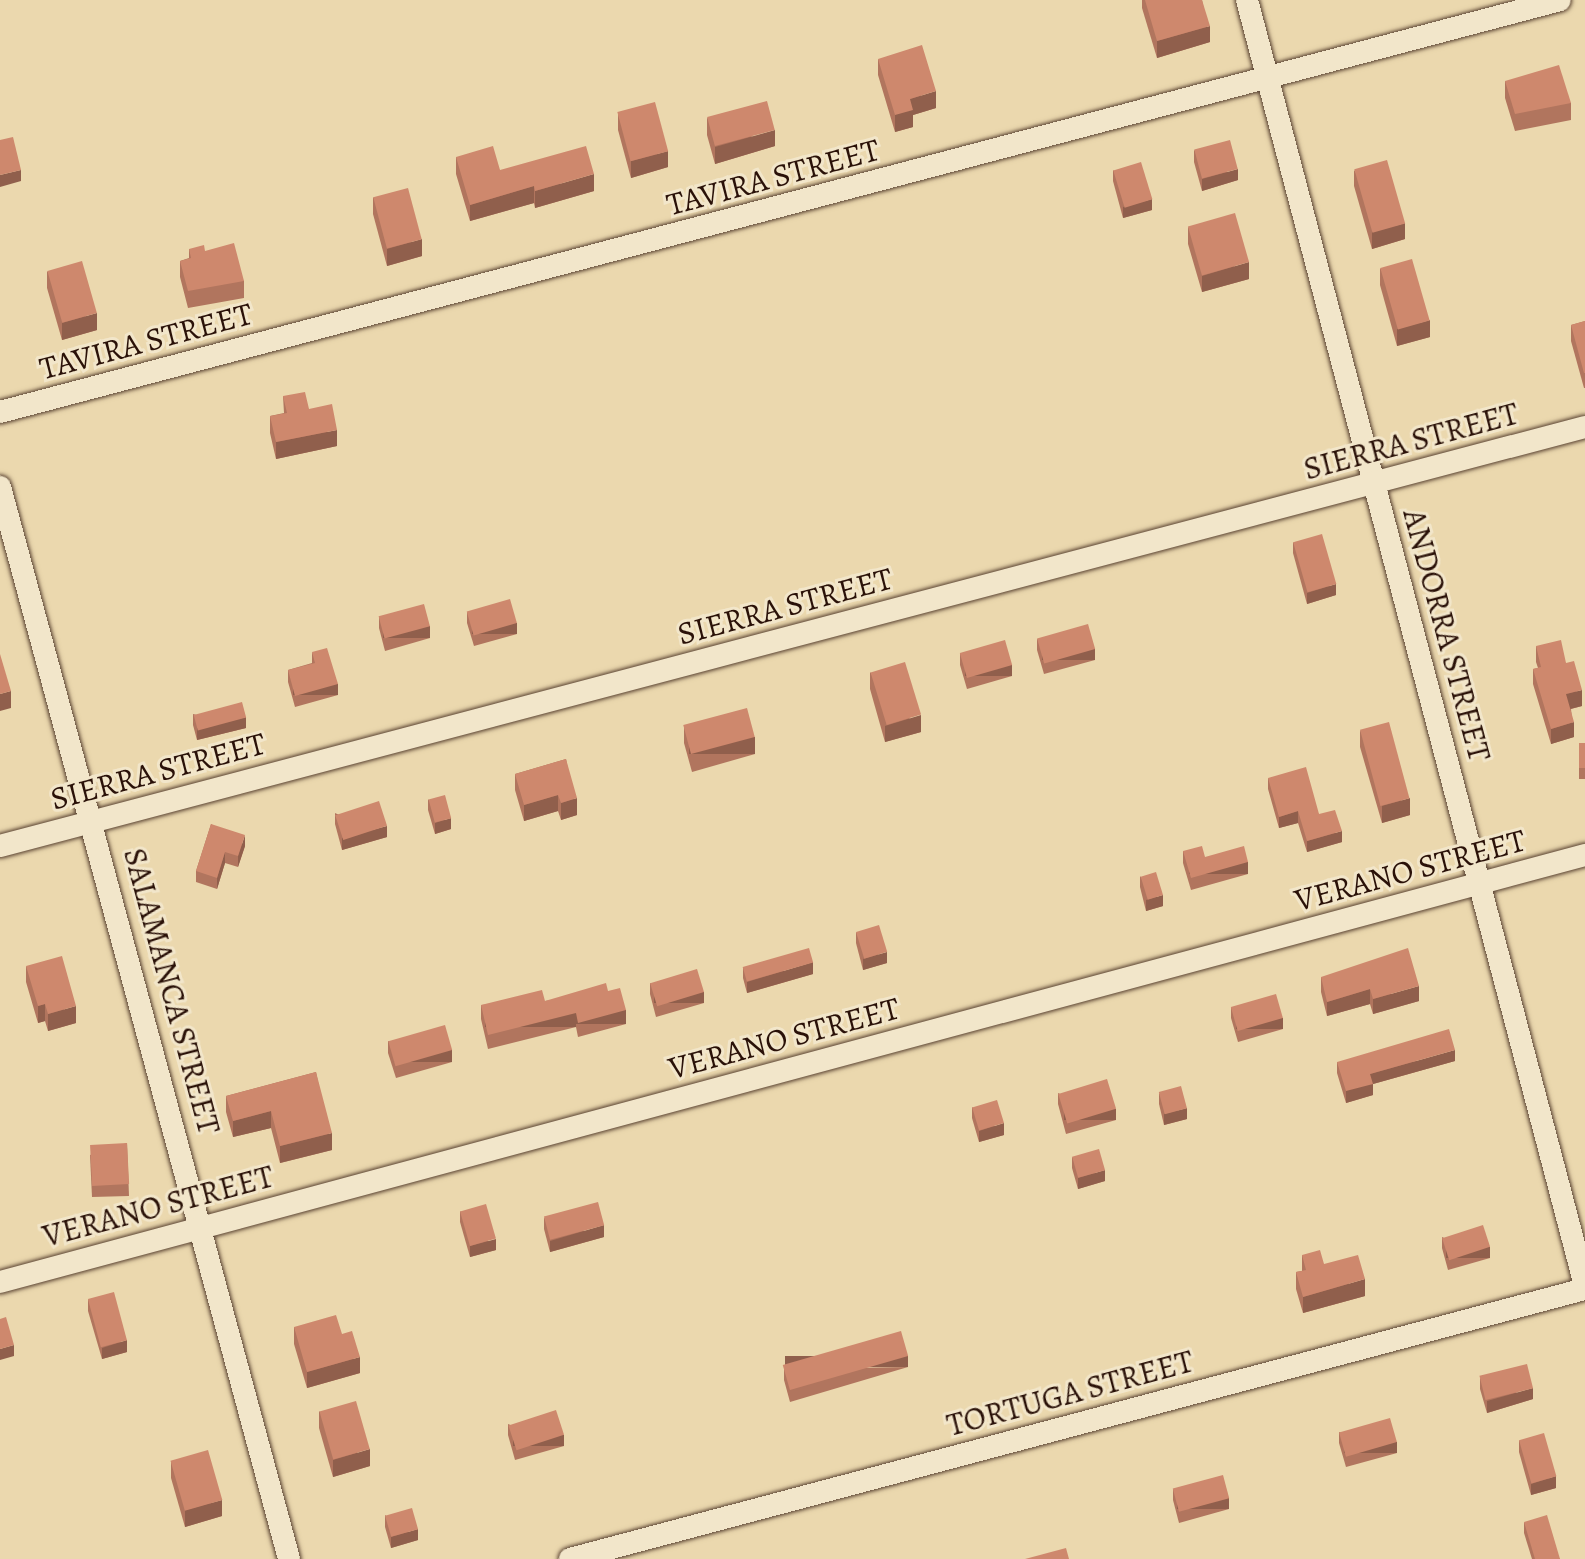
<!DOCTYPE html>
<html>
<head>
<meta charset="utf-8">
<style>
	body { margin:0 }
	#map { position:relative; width:1585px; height:1559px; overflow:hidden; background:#ebd8ae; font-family:Alegreya,serif }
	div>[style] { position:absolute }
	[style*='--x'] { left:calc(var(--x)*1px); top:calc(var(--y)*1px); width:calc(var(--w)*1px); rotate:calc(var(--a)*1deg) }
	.roads { filter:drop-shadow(0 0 2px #5a4332) drop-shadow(0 0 2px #5a4332) }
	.minor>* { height:22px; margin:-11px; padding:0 11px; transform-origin:11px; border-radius:11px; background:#f2e6ca }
	.wall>* { inset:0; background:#b1755e; transform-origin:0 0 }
	.shaded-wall>* { inset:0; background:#905f4c; transform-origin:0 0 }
	.building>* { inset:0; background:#ce886d; transform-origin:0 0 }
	span { translate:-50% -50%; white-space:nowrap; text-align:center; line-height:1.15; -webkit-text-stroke:6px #f2e6ca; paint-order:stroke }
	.street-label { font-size:32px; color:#2a1108 }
</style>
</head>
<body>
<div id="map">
	<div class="roads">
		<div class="minor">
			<i style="--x:1247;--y:0;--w:1330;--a:75.27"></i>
			<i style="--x:0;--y:412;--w:1613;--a:-14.79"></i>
			<i style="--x:0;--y:487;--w:1110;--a:74.91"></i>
			<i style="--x:0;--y:846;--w:1639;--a:-14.81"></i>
			<i style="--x:0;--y:1282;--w:1642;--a:-15.08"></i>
			<i style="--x:570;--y:1559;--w:1050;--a:-14.9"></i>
		</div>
	</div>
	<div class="wall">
		<i style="clip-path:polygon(1142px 0,1202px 0,1210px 42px,1157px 58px,1142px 8px)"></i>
		<i style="clip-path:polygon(878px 59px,936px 108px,913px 115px,913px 127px,895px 132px,878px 75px)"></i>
		<i style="clip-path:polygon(1505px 81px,1571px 103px,1571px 120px,1515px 131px,1505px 98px)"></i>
		<i style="clip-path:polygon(618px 113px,668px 167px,631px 178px,618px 130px)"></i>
		<i style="clip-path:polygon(707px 118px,775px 146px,715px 164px,707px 135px)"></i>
		<i style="clip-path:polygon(1194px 150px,1238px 180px,1202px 191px,1194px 162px)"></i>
		<i style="clip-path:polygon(456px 157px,500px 170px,594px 191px,535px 208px,534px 203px,470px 221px,456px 174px)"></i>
		<i style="clip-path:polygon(1113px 170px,1152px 210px,1123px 218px,1113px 181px)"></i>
		<i style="clip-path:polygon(1354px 170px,1405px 239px,1372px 249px,1354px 186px)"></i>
		<i style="clip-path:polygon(373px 197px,422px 256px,387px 266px,373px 214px)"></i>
		<i style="clip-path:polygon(1188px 227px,1249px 279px,1202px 292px,1188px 244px)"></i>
		<i style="clip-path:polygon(189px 249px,205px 251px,244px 281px,244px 298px,188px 308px,180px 277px,180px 261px,189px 258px)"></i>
		<i style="clip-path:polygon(1380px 268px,1430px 337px,1397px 346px,1380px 285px)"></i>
		<i style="clip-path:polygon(47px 271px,97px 330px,62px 340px,47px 288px)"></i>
		<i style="clip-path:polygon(1585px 321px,1585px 388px,1584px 388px,1571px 341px,1571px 325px)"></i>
		<i style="clip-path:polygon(283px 396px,309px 409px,337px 446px,276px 459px,270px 433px,270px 416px,284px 413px)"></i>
		<i style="clip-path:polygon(1293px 542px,1336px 595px,1307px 604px,1293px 553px)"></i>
		<i style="clip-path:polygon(467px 612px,517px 634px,474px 646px,467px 623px)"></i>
		<i style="clip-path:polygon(379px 617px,430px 638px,385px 651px,379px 628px)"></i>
		<i style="clip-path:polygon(1037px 639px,1095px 660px,1044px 674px,1037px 650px)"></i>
		<i style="clip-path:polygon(1536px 646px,1566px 663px,1582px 706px,1571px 709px,1574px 737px,1551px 744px,1533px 684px,1533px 669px,1538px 668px,1536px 662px)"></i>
		<i style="clip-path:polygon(312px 652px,338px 695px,295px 707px,288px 682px,288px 670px,312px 663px)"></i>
		<i style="clip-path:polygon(960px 653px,1012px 676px,967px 689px,960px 665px)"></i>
		<i style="clip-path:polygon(870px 672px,921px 732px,885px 742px,870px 689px)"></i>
		<i style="clip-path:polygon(193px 714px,246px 728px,197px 740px,193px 725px)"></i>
		<i style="clip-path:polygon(684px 726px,755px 754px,692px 772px,684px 743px)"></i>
		<i style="clip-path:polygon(1360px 730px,1410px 815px,1382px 823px,1360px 747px)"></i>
		<i style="left:1579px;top:743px;width:6px;height:36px"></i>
		<i style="clip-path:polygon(566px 759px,577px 815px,561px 820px,558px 811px,524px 821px,515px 790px,515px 774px)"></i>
		<i style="clip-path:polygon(1268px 778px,1319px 814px,1342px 842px,1307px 852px,1298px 823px,1279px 828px,1268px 789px)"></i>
		<i style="clip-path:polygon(428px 799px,451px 829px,435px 834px,428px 810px)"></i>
		<i style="clip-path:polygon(335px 813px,387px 837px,342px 850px,335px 824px)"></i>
		<i style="clip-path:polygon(211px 824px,245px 846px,238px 867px,225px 863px,217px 889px,196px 882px,196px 871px)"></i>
		<i style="clip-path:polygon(1183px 851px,1205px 857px,1248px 874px,1191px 890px,1183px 863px)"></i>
		<i style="clip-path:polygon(1140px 876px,1163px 906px,1146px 911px,1140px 887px)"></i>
		<i style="clip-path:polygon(856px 932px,887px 963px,863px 970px,856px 943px)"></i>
		<i style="clip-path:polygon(26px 966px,76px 1023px,48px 1031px,45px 1021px,38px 1023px,26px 982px)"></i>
		<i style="clip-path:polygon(743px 967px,813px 974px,747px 993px,743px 978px)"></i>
		<i style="clip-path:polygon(1321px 977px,1419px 1001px,1373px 1014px,1370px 1004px,1327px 1016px,1321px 992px)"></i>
		<i style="clip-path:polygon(650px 983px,704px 1003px,656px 1017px,650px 994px)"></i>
		<i style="clip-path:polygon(608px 991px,626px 1024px,578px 1037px,576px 1027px,488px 1049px,481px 1019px,481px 1005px,545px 1001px)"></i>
		<i style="clip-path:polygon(1231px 1007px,1283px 1029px,1238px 1042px,1231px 1018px)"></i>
		<i style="clip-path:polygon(388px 1041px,452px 1062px,396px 1078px,388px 1053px)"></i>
		<i style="clip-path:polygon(1455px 1061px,1373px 1084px,1373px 1095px,1346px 1103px,1337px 1073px,1337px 1062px)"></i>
		<i style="clip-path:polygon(316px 1072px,332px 1150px,280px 1163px,271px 1128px,233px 1137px,226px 1112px,226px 1096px)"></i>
		<i style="clip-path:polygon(1058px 1093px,1116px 1120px,1066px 1134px,1058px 1104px)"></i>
		<i style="clip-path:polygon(1159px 1093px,1187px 1119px,1164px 1125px,1159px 1104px)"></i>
		<i style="clip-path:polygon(972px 1107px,1004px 1135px,979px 1142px,972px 1118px)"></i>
		<i style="clip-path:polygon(127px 1143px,129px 1196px,92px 1197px,90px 1155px)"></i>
		<i style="clip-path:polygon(1072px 1157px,1105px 1181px,1078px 1189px,1072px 1168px)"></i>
		<i style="clip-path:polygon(460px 1211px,496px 1250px,470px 1257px,460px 1222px)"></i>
		<i style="clip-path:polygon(544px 1218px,604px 1237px,550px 1252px,544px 1229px)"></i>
		<i style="clip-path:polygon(1442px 1237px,1490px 1258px,1448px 1270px,1442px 1248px)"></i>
		<i style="clip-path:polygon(1302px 1255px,1324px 1264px,1365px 1296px,1303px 1313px,1296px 1289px,1296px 1272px,1302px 1271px)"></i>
		<i style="clip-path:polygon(88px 1299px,127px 1352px,102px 1359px,88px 1311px)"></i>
		<i style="clip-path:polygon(294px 1327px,342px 1334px,360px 1373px,307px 1388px,294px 1344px)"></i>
		<i style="clip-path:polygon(908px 1367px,790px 1402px,784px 1380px,784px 1369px)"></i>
		<i style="clip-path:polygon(1480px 1378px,1533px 1399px,1487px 1413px,1480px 1389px)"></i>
		<i style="clip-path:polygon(319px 1411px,370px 1466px,333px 1477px,319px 1428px)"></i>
		<i style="clip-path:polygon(508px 1424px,564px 1446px,515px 1460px,508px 1435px)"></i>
		<i style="clip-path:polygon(1339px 1432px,1397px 1453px,1346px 1467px,1339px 1443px)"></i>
		<i style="clip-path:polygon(1519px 1440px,1556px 1488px,1531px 1495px,1519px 1452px)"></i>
		<i style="clip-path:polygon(171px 1461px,222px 1516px,185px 1527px,171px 1478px)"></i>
		<i style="clip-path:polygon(1173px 1489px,1229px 1509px,1179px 1523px,1173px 1500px)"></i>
		<i style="clip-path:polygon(385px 1515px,418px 1540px,391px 1548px,385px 1527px)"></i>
		<i style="clip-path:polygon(1524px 1522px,1560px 1559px,1532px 1559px,1524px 1533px)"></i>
	</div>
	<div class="shaded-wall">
		<i style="clip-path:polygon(1210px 26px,1210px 42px,1157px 58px,1157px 41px)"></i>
		<i style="clip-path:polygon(936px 91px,936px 108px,913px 115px,913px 127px,895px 132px,895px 115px,910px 99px)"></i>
		<i style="clip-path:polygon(775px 130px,775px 146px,715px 164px,715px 147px)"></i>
		<i style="clip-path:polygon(668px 151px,668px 167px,631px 178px,631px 161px)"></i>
		<i style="clip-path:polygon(1238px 169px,1238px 180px,1202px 191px,1202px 179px)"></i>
		<i style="clip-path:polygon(21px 170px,21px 181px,0 187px,0 175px)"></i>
		<i style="clip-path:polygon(594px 174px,594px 191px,535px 208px,535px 191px)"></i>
		<i style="clip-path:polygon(534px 186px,534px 203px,470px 221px,470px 205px)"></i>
		<i style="clip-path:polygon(1152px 199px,1152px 210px,1123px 218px,1123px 207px)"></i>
		<i style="clip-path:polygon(1405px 223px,1405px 239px,1372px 249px,1372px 232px)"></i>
		<i style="clip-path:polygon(422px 239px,422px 256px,387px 266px,387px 249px)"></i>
		<i style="clip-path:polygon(1249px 262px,1249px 279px,1202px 292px,1202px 276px)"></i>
		<i style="clip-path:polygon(97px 313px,97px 330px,62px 340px,62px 323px)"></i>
		<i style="clip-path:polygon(1430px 320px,1430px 337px,1397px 346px,1397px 329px)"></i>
		<i style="clip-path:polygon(337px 430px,337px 446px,276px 459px,276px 442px)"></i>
		<i style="clip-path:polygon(1336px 584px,1336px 595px,1307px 604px,1307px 593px)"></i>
		<i style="left:517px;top:623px;width:11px;height:45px;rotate:90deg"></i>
		<i style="left:430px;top:626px;width:12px;height:47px;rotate:90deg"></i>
		<i style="left:1095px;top:649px;width:11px;height:53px;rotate:90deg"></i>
		<i style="left:1012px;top:665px;width:11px;height:47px;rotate:90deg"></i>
		<i style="left:338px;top:684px;width:11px;height:45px;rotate:90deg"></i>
		<i style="clip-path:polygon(1582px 690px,1582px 706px,1566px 710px,1566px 694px)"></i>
		<i style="clip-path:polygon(11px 691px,11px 708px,0 711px,0 694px)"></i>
		<i style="clip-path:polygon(921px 715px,921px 732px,885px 742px,885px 726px)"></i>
		<i style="clip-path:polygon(246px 717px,246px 728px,197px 740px,197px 728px)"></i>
		<i style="clip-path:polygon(1574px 722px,1574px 737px,1551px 744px,1551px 729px)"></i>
		<i style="left:755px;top:737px;width:17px;height:66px;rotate:90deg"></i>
		<i style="clip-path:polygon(558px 795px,558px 811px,524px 821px,524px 805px)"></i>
		<i style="clip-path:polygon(577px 798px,577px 815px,561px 820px,561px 803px)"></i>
		<i style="clip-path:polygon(1410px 798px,1410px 815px,1382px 823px,1382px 806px)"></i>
		<i style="clip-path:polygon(1298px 811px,1298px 823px,1279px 828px,1279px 817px)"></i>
		<i style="clip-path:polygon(451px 818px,451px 829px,435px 834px,435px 823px)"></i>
		<i style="clip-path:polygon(387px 826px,387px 837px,342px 850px,342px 838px)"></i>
		<i style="clip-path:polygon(1342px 831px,1342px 842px,1307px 852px,1307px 841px)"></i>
		<i style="clip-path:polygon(245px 835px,245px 846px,238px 867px,238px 856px)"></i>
		<i style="clip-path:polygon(225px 852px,225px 863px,217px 889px,217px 878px)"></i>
		<i style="left:1248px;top:862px;width:12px;height:59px;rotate:90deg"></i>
		<i style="clip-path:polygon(1163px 895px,1163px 906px,1146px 911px,1146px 900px)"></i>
		<i style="clip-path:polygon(887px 952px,887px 963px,863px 970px,863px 959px)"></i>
		<i style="clip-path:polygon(813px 962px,813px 974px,747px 993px,747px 982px)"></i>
		<i style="clip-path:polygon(1419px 986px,1419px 1001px,1373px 1014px,1373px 999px)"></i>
		<i style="clip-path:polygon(1370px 989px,1370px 1004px,1327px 1016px,1327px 1002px)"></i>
		<i style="left:704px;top:992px;width:11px;height:50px;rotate:90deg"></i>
		<i style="clip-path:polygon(45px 1004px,45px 1021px,38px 1023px,38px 1006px)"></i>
		<i style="clip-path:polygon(76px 1006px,76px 1023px,48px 1031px,48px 1014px)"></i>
		<i style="left:626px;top:1010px;width:14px;height:50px;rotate:90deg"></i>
		<i style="left:576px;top:1013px;width:14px;height:91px;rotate:90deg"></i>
		<i style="left:1283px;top:1018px;width:11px;height:47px;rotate:90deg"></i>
		<i style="left:452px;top:1050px;width:12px;height:58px;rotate:90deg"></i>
		<i style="clip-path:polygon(1455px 1050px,1455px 1061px,1373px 1084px,1373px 1095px,1346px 1103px,1346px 1091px,1370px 1074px)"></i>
		<i style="clip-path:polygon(1187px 1108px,1187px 1119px,1164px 1125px,1164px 1114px)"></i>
		<i style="left:1116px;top:1109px;width:11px;height:52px;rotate:90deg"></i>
		<i style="clip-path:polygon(271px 1111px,271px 1128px,233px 1137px,233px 1121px)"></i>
		<i style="clip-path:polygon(1004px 1123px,1004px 1135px,979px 1142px,979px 1131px)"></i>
		<i style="clip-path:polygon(332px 1133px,332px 1150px,280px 1163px,280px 1146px)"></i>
		<i style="clip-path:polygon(1105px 1170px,1105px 1181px,1078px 1189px,1078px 1178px)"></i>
		<i style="clip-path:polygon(604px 1225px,604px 1237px,550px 1252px,550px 1241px)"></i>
		<i style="clip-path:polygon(496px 1239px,496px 1250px,470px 1257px,470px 1246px)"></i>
		<i style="left:1490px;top:1247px;width:11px;height:44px;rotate:90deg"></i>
		<i style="clip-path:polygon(1365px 1279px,1365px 1296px,1303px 1313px,1303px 1297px)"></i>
		<i style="clip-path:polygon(127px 1340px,127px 1352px,102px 1359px,102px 1348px)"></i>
		<i style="clip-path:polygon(14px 1345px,14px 1356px,0 1360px,0 1349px)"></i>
		<i style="left:908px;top:1356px;width:11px;height:123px;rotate:90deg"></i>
		<i style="clip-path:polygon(360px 1357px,360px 1373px,307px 1388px,307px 1372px)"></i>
		<i style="clip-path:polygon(1533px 1388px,1533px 1399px,1487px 1413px,1487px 1401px)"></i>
		<i style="left:564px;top:1435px;width:11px;height:51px;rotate:90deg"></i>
		<i style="left:1397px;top:1442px;width:11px;height:53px;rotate:90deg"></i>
		<i style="clip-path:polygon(370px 1449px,370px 1466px,333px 1477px,333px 1460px)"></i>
		<i style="clip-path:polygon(1556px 1476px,1556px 1488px,1531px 1495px,1531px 1484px)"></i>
		<i style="left:1229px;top:1498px;width:11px;height:52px;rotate:90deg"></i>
		<i style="clip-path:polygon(222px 1500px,222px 1516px,185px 1527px,185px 1510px)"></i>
		<i style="clip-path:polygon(418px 1529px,418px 1540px,391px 1548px,391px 1537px)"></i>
	</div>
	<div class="building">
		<i style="clip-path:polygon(1145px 0,1202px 0,1210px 26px,1157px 41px)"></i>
		<i style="clip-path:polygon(922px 45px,936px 91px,910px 99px,913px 110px,895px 115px,878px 59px)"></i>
		<i style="clip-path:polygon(1559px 65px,1571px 103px,1515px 114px,1505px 81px)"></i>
		<i style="left:767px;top:101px;width:30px;height:62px;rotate:75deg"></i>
		<i style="left:655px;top:102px;width:51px;height:39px;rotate:75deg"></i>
		<i style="clip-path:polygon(13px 137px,21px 170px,0 175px,0 140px)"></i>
		<i style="left:1230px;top:140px;width:30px;height:37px;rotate:75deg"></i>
		<i style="clip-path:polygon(493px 146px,500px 170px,586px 146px,594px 174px,535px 191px,534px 186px,470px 205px,456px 157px)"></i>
		<i style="left:1387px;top:160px;width:66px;height:34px;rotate:74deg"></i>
		<i style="left:1141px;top:162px;width:39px;height:29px;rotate:73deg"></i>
		<i style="left:408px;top:188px;width:53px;height:36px;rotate:75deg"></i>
		<i style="left:1235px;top:213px;width:51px;height:49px;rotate:74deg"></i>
		<i style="clip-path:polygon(234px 243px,244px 281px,188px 291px,180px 261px,191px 258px,189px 249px,204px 245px,205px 251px)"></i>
		<i style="left:1412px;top:259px;width:64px;height:33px;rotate:74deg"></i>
		<i style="left:82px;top:261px;width:54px;height:36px;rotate:74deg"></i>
		<i style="clip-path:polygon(1585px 321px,1585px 373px,1584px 373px,1571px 325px)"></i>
		<i style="clip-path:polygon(305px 392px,309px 409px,332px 404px,337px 430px,276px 442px,270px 416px,287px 413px,283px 396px)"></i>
		<i style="left:1322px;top:534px;width:52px;height:30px;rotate:74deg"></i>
		<i style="left:510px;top:599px;width:25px;height:45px;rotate:74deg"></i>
		<i style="left:424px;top:604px;width:23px;height:47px;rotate:75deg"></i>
		<i style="left:1088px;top:624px;width:26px;height:53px;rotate:74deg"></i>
		<i style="left:1005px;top:640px;width:26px;height:47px;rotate:74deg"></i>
		<i style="clip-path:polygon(1561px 640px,1566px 663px,1574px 661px,1582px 690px,1566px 694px,1574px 722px,1551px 729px,1533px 669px,1541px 667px,1536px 646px)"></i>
		<i style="clip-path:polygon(327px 648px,338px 684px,295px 696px,288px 670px,315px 663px,312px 652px)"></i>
		<i style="clip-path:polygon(0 654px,11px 691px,0 694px)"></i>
		<i style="left:905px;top:662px;width:55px;height:36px;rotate:73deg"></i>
		<i style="left:242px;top:702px;width:16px;height:50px;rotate:75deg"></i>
		<i style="left:747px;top:708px;width:30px;height:66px;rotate:75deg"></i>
		<i style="left:1389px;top:722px;width:79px;height:30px;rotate:75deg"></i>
		<i style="left:1579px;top:743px;width:6px;height:25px"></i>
		<i style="clip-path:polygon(566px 759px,577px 798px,561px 803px,558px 795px,524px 805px,515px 774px)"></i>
		<i style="clip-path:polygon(1306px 767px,1319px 814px,1335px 810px,1342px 831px,1307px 841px,1298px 811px,1279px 817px,1268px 778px)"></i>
		<i style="left:445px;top:795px;width:24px;height:17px;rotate:75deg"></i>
		<i style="left:379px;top:801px;width:26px;height:46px;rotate:72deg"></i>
		<i style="clip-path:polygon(211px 824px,245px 835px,238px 856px,225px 852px,217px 878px,196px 871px)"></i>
		<i style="clip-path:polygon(1202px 846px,1205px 857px,1244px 846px,1248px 862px,1191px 878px,1183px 851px)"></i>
		<i style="left:1156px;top:872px;width:24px;height:16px;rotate:73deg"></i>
		<i style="left:879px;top:925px;width:28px;height:24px;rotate:73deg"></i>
		<i style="left:809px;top:948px;width:15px;height:69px;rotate:74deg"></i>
		<i style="clip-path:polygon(1408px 948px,1419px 986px,1373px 999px,1370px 989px,1327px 1002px,1321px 977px)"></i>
		<i style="clip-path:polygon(62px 956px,76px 1006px,48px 1014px,45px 1004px,38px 1006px,26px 966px)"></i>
		<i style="left:697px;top:969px;width:24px;height:49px;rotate:73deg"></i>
		<i style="clip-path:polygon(606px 983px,608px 991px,620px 988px,626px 1010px,578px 1023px,576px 1013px,488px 1035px,481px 1005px,542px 990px,545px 1001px)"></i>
		<i style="left:1276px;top:994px;width:25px;height:47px;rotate:74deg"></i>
		<i style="left:445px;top:1025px;width:26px;height:59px;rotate:74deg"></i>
		<i style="clip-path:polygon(1449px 1029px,1455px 1050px,1370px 1074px,1373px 1084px,1346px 1091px,1337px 1062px)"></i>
		<i style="clip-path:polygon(316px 1072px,332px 1133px,280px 1146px,271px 1111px,233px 1121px,226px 1096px)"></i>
		<i style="left:1107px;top:1079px;width:31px;height:51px;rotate:73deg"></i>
		<i style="left:1181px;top:1086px;width:23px;height:23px;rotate:75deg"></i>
		<i style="left:997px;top:1100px;width:24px;height:26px;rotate:73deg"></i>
		<i style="left:127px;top:1143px;width:41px;height:37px;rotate:87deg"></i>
		<i style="left:1099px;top:1149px;width:22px;height:28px;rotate:74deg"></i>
		<i style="left:598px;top:1202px;width:24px;height:56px;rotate:75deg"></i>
		<i style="left:486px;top:1204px;width:36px;height:27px;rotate:74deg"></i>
		<i style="left:1483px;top:1225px;width:23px;height:43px;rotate:72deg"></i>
		<i style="clip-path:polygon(1320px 1250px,1324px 1264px,1358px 1255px,1365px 1279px,1303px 1297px,1296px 1272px,1306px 1270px,1302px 1255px)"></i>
		<i style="left:114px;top:1292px;width:50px;height:27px;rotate:75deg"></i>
		<i style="clip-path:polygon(336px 1315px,342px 1334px,352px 1331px,360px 1357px,307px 1372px,294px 1327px)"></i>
		<i style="clip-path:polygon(6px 1317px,14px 1345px,0 1349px,0 1319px)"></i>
		<i style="left:901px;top:1331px;width:26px;height:123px;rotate:74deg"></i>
		<i style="left:1527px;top:1364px;width:25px;height:49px;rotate:76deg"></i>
		<i style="left:356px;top:1401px;width:50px;height:38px;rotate:74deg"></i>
		<i style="left:556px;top:1410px;width:26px;height:50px;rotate:72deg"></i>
		<i style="left:1390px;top:1418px;width:25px;height:53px;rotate:74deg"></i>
		<i style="left:1544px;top:1433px;width:45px;height:26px;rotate:74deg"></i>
		<i style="left:208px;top:1450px;width:52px;height:39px;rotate:74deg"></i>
		<i style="left:1223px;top:1475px;width:24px;height:52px;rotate:75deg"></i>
		<i style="left:412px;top:1508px;width:22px;height:28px;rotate:74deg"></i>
		<i style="clip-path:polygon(1547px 1515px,1560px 1559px,1535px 1559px,1524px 1522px)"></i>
		<i style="clip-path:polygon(1066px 1548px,1069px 1559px,1025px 1559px)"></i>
	</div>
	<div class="street-label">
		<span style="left:773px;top:177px;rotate:-15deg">TAVIRA STREET</span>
		<span style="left:146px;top:341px;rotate:-15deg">TAVIRA STREET</span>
		<span style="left:1411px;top:441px;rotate:-15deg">SIERRA STREET</span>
		<span style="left:785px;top:606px;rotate:-15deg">SIERRA STREET</span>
		<span style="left:1447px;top:635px;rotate:75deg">ANDORRA STREET</span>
		<span style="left:158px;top:771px;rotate:-15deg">SIERRA STREET</span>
		<span style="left:1410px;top:870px;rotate:-15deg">VERANO STREET</span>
		<span style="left:172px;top:991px;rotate:75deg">SALAMANCA STREET</span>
		<span style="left:784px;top:1038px;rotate:-15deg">VERANO STREET</span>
		<span style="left:158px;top:1206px;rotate:-15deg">VERANO STREET</span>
		<span style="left:1070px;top:1393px;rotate:-15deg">TORTUGA STREET</span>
	</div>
</div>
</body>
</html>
